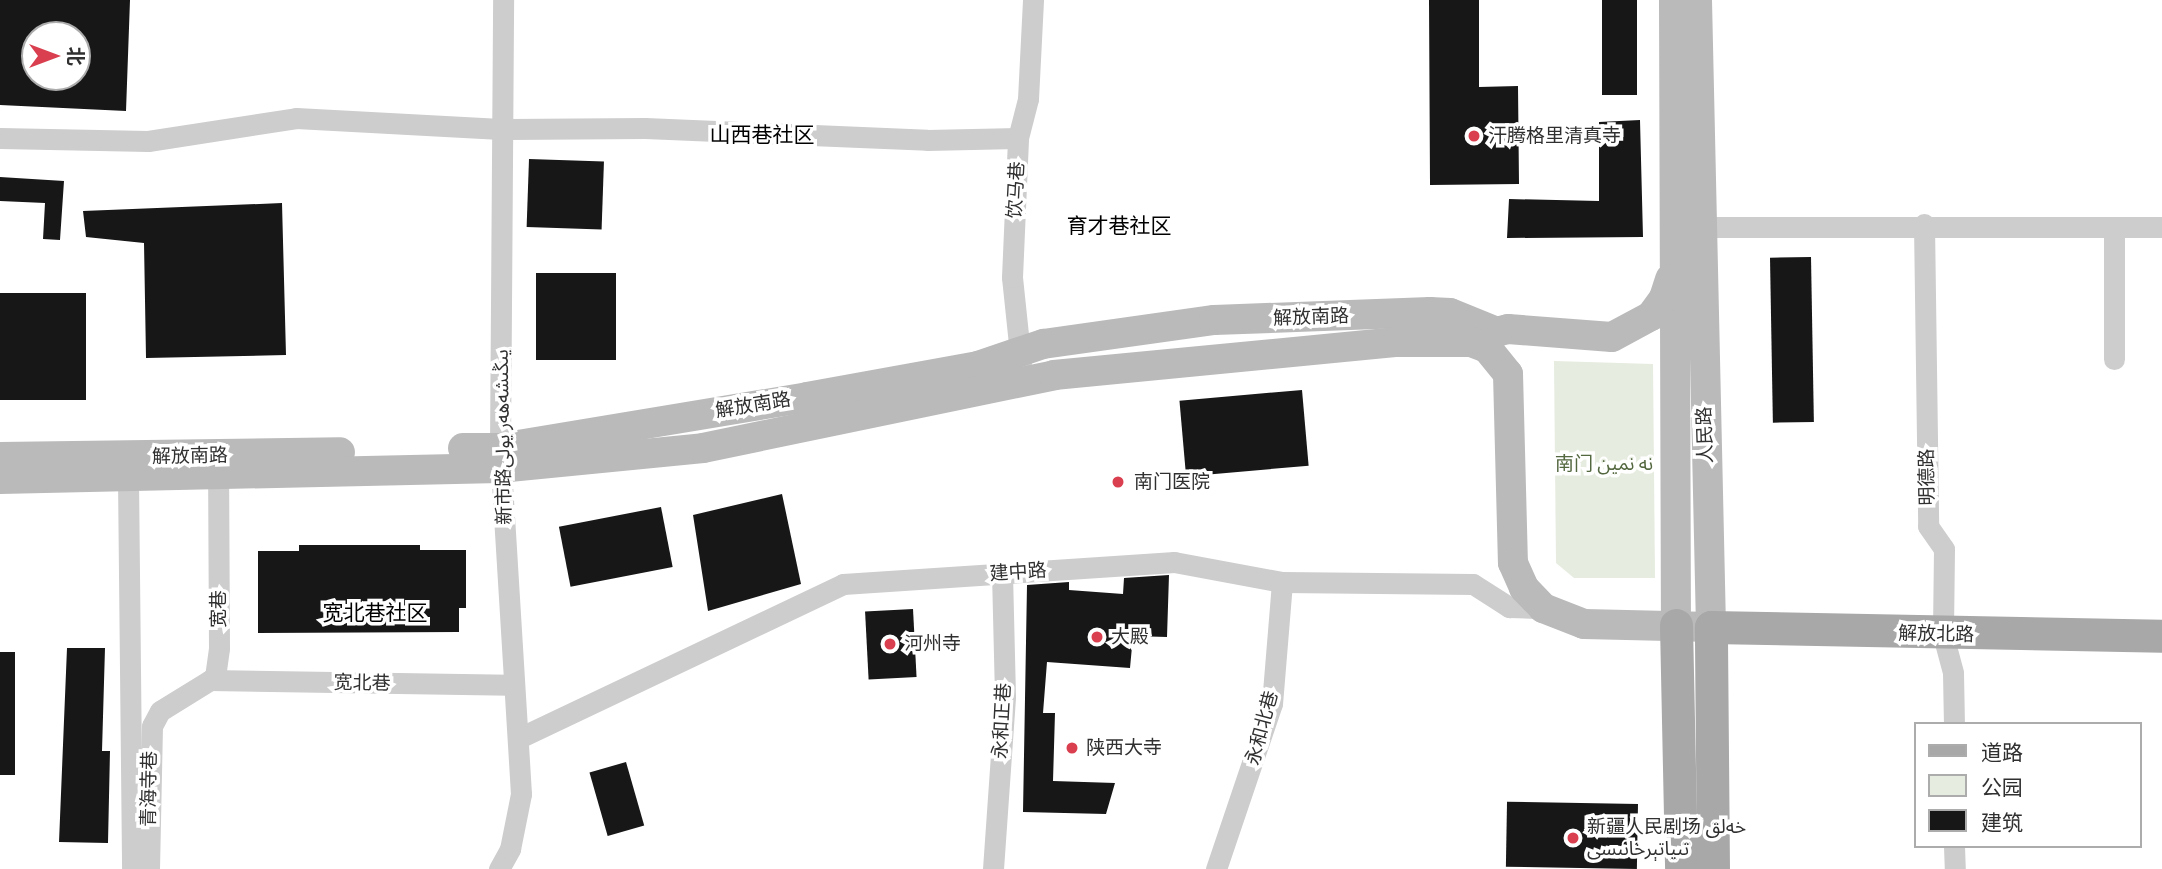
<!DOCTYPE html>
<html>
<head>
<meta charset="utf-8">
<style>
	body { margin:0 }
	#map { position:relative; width:2162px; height:869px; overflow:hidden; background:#fff; font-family:"Roboto Condensed","Noto Sans Arabic","Noto Sans SC",sans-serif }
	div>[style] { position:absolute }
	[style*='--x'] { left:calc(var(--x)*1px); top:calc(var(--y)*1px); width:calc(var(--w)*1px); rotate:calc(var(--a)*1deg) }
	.green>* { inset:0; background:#e6ecdf }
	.building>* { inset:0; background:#171717; transform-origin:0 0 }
	.street>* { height:21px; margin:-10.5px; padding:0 10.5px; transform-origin:10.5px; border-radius:10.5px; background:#cdcdcd }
	.secondary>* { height:30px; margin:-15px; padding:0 15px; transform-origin:15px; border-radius:15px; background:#bababa }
	.primary>* { height:33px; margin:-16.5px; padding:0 16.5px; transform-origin:16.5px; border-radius:16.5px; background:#a8a8a8 }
	.dots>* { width:19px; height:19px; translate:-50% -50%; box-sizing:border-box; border:4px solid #fff; border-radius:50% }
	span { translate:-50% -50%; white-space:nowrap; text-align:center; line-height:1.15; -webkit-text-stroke:7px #fff; paint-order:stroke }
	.poi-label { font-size:19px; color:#303030 }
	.left { translate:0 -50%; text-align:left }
	.street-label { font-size:19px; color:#303030 }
	.park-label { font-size:19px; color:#546840 }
	.neighbourhood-label { font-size:21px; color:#000 }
	.legend { position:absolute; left:1914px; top:722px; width:228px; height:126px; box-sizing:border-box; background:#fff; border:2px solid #acacac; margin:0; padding:9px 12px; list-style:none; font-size:21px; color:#303030 }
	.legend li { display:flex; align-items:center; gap:14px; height:35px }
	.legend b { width:35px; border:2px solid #acacac }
	.north { position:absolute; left:21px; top:21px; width:70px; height:70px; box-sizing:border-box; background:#fff; border:2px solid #acacac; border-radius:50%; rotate:90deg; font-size:19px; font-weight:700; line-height:28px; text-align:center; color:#303030 }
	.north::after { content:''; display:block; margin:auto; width:24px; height:32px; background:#d93f4e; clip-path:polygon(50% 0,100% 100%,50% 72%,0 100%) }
</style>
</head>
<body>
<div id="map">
	<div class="green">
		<i style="clip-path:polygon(1554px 361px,1653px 364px,1655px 578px,1574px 578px,1556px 563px)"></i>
	</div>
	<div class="building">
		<i style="clip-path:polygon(evenodd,0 0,130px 0,126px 111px,0 105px,0 0,35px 35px,77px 35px,77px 77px,35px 77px,35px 35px)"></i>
		<i style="clip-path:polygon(1429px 0,1479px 0,1479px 87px,1518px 86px,1519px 184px,1430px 185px)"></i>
		<i style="left:1602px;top:0;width:35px;height:95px"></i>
		<i style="clip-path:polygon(1640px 120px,1643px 237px,1507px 238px,1509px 199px,1599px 201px,1599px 122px)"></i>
		<i style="left:529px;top:159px;width:75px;height:68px;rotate:2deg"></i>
		<i style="clip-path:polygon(0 177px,64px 181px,60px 240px,43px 239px,45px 203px,0 201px)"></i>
		<i style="clip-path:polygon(282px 203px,286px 355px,146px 358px,144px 243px,86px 237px,83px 211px)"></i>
		<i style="left:1811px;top:257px;width:165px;height:41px;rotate:89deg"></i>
		<i style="left:536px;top:273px;width:80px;height:87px"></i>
		<i style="left:0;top:293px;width:86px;height:107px"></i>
		<i style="left:1302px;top:390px;width:76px;height:123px;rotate:85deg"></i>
		<i style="clip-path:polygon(782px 494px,801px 584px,708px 611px,693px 515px)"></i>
		<i style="left:661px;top:507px;width:61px;height:104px;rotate:79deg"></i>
		<i style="clip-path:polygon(299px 545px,420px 545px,420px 550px,466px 550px,466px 608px,459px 608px,459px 632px,258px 633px,258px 551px,299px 551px)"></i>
		<i style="clip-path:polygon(1169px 575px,1167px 637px,1133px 636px,1130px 668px,1047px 662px,1043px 713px,1055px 713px,1053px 781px,1115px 783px,1106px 814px,1023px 812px,1027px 585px,1069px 582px,1069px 590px,1123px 594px,1124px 578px)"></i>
		<i style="left:913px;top:609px;width:68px;height:48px;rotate:87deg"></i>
		<i style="clip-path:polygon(67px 648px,105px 648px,102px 751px,110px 751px,108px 843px,59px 842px)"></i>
		<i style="left:0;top:652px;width:15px;height:123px"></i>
		<i style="left:626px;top:762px;width:66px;height:38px;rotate:74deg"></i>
		<i style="left:1638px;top:804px;width:65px;height:131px;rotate:91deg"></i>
	</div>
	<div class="street">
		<i style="--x:0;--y:138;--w:148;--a:1.2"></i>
		<i style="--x:148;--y:141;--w:150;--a:-8.8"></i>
		<i style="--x:296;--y:118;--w:205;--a:3.1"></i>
		<i style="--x:501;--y:129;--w:144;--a:-0.4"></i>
		<i style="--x:645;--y:128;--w:282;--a:2.4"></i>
		<i style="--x:927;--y:140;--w:91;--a:-1.3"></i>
		<i style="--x:1924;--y:224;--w:302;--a:89.2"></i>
		<i style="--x:1928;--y:526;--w:28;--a:55"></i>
		<i style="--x:1944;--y:549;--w:86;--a:90.7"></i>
		<i style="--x:1943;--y:635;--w:39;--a:75"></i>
		<i style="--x:1953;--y:673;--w:51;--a:88.9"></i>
		<i style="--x:1701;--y:227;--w:461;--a:0"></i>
		<i style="--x:2114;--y:227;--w:132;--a:90"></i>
		<i style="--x:1021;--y:363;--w:86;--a:-96"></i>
		<i style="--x:1012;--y:277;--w:139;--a:-87.5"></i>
		<i style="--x:1018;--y:138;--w:40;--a:-75.6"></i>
		<i style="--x:1028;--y:99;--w:99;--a:-87.1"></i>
		<i style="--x:128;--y:478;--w:391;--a:89.4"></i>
		<i style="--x:210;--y:680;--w:304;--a:0.9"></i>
		<i style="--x:519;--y:738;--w:359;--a:-25.4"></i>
		<i style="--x:843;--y:584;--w:332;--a:-3.8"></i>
		<i style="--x:1174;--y:562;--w:110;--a:10.5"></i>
		<i style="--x:1282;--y:582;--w:191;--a:0.6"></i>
		<i style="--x:1473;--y:584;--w:43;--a:32.6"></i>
		<i style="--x:1509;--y:607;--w:34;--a:2"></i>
		<i style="--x:1954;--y:846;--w:23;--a:88"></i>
		<i style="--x:149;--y:869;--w:143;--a:-88.8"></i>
		<i style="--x:152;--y:726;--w:17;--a:-62"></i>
		<i style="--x:160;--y:711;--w:65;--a:-31.7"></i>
		<i style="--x:215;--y:677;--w:29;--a:-82"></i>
		<i style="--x:219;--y:648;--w:171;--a:-90.3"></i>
		<i style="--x:499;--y:869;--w:23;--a:-61"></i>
		<i style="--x:510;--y:849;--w:56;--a:-78.7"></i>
		<i style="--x:521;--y:794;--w:347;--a:-93.5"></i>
		<i style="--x:500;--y:448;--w:448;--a:-89.6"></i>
		<i style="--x:993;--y:869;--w:173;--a:-86"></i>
		<i style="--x:1005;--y:696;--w:123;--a:-91.4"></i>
		<i style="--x:1216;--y:869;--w:174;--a:-71.3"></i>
		<i style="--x:1272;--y:704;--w:122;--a:-85.3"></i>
	</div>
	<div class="secondary">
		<i style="--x:1674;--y:0;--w:625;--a:89.82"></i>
		<i style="--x:1480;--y:336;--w:29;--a:-14"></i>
		<i style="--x:1508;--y:329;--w:104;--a:4.4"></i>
		<i style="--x:1612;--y:337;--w:44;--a:-28.3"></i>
		<i style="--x:1651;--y:316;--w:22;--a:-54"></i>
		<i style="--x:1664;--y:298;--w:20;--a:-72"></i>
		<i style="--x:463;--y:448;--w:37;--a:0"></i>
		<i style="--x:500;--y:448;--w:311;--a:-9.4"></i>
		<i style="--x:807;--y:397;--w:174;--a:-10.3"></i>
		<i style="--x:978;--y:366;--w:69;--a:-18.7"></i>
		<i style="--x:1043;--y:344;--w:173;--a:-8"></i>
		<i style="--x:1214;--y:320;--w:216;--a:-2.1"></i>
		<i style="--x:1430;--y:312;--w:20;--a:3"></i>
		<i style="--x:1450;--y:313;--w:51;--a:22"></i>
		<i style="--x:0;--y:457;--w:340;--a:-0.8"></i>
		<i style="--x:0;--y:479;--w:500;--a:-1.26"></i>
		<i style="--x:500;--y:468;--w:204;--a:-5.6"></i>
		<i style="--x:703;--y:448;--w:359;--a:-11.7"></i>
		<i style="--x:1054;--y:375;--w:345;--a:-5.5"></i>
		<i style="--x:1397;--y:342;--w:74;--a:0"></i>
		<i style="--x:1471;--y:342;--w:17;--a:21"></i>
		<i style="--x:1487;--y:348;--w:33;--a:51"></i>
		<i style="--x:1508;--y:374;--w:189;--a:88.5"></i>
		<i style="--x:1513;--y:563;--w:27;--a:66"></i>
		<i style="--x:1524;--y:588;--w:28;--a:46"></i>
		<i style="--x:1543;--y:608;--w:44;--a:21.3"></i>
		<i style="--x:1584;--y:624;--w:127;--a:1.4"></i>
		<i style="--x:1711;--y:627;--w:627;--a:-91.28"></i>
	</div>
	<div class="primary">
		<i style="--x:1676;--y:625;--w:244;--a:88.8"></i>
		<i style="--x:1713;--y:869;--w:242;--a:-90.5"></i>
		<i style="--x:1711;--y:627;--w:451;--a:1.1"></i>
	</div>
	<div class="dots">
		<i style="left:1474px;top:136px;background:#d93f4e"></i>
		<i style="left:1118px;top:482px;background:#d93f4e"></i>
		<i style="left:1097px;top:637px;background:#d93f4e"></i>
		<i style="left:890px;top:644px;background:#d93f4e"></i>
		<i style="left:1072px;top:748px;background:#d93f4e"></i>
		<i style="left:1573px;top:838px;background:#d93f4e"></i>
	</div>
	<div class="poi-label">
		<span class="left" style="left:1488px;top:136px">汗腾格里清真寺</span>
		<span class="left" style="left:1134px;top:482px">南门医院</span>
		<span class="left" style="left:1111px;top:637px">大殿</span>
		<span class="left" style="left:904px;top:644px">河州寺</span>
		<span class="left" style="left:1086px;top:748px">陕西大寺</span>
		<span class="left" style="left:1587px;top:838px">新疆人民剧场 خەلق<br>تىياتېرخانىسى</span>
	</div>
	<div class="street-label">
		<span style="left:1016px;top:190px;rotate:-87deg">饮马巷</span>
		<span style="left:1311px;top:317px;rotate:-2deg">解放南路</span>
		<span style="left:753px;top:405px;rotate:-9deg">解放南路</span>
		<span style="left:1705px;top:435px;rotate:-92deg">人民路</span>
		<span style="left:503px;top:437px;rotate:-91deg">新市路يىڭىشەھەر يولى</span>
		<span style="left:190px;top:456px;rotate:-1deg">解放南路</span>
		<span style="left:1927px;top:477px;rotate:-91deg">明德路</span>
		<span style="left:1018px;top:572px;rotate:-4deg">建中路</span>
		<span style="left:219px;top:609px;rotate:-90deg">宽巷</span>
		<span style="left:1936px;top:634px;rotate:1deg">解放北路</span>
		<span style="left:362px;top:683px;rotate:1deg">宽北巷</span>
		<span style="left:1002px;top:721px;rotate:-87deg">永和正巷</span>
		<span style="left:1262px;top:728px;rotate:-75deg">永和北巷</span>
		<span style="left:149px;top:789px;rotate:-89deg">青海寺巷</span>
	</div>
	<div class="park-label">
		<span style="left:1604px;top:464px">南门 نە نمين</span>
	</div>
	<div class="neighbourhood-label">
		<span style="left:762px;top:135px">山西巷社区</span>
		<span style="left:1119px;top:226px">育才巷社区</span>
		<span style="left:375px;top:613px">宽北巷社区</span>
	</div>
	<ul class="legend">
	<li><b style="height:9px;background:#a8a8a8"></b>道路</li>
	<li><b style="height:19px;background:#e6ecdf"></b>公园</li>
	<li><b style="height:19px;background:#171717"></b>建筑</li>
	</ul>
	<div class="north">北</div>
</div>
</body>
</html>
